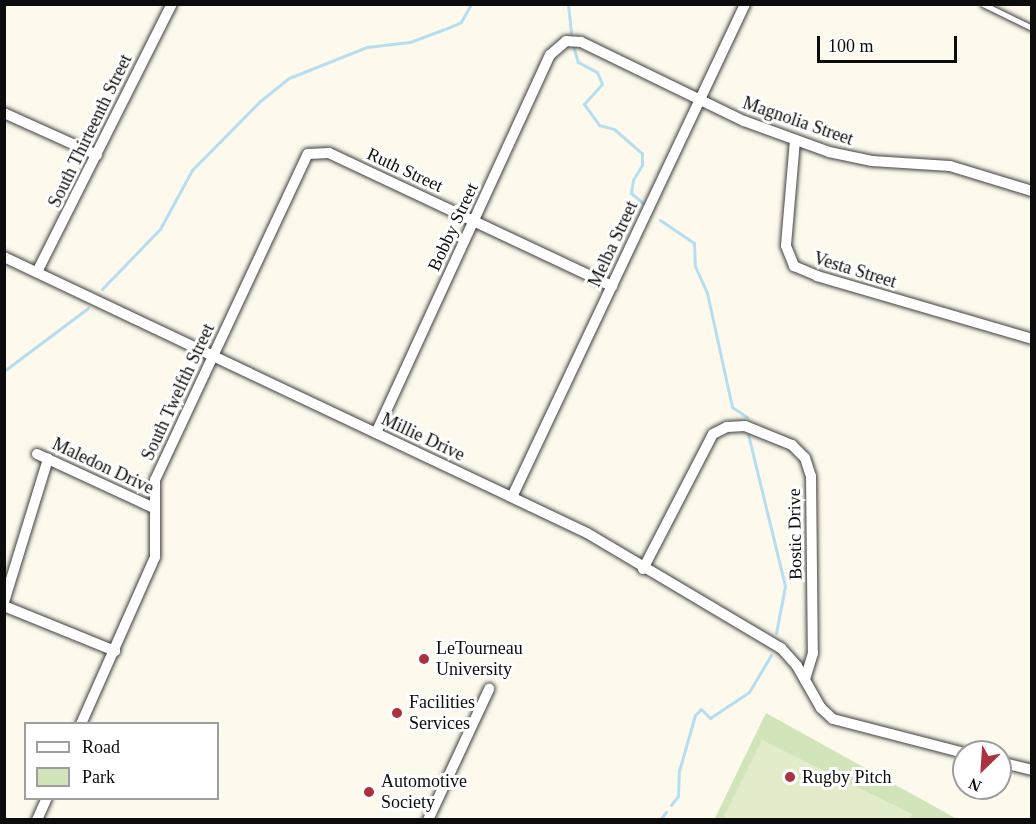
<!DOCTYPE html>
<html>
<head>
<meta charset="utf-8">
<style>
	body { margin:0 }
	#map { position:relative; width:1036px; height:824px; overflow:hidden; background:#fdf9ec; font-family:Georgia,serif }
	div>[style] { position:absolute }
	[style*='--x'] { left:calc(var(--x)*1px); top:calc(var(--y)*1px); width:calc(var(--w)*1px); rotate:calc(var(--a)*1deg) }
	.green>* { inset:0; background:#d2e4b9 }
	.pitch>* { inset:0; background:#e3ecca }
	.stream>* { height:3px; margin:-1.5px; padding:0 1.5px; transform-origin:1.5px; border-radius:1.5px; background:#b6def0 }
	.roads { filter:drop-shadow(0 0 2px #3f3f3f) drop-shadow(0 0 2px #3f3f3f) }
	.service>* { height:5px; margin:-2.5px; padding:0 2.5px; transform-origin:2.5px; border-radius:2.5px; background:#fff }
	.minor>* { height:10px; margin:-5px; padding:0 5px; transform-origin:5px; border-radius:5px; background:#fff }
	.dots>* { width:16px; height:16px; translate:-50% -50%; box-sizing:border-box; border:3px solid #fff; border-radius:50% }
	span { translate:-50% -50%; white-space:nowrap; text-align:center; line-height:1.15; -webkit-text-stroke:6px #fff; paint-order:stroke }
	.street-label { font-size:18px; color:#0c0c0c }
	.poi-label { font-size:18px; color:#0c0c0c }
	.left { translate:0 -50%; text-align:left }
	.frame { position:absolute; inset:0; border:6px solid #0c0c0c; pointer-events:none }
	.legend { position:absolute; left:24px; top:722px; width:195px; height:78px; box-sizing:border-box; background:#fff; border:2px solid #9e9e9e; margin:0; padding:8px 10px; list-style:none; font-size:18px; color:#0c0c0c }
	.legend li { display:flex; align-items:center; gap:12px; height:30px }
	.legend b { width:30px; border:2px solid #9e9e9e }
	.north { position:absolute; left:952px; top:740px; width:60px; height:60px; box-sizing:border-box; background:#fff; border:2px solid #9e9e9e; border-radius:50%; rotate:205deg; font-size:16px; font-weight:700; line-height:24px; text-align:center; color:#0c0c0c }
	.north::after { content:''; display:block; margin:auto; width:21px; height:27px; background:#ae3140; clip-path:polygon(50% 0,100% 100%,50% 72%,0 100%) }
	.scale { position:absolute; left:817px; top:36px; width:140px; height:27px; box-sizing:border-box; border:3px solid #0c0c0c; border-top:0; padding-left:8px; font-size:18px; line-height:21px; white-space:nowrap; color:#0c0c0c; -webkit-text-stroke:4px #fff; paint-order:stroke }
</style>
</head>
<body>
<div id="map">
	<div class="green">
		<i style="clip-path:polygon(766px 713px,957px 819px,714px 820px)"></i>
	</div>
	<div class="pitch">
		<i style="clip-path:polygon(762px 740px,912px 814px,910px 819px,730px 820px,724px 816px)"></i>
	</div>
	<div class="stream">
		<i style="--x:568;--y:4;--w:29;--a:84"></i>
		<i style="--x:573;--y:46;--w:17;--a:73"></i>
		<i style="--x:578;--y:62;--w:21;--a:28"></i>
		<i style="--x:597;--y:72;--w:13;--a:67"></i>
		<i style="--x:602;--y:84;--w:27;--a:132"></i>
		<i style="--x:584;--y:104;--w:26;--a:54"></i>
		<i style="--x:599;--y:125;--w:16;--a:15"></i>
		<i style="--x:614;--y:129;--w:37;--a:41"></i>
		<i style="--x:642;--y:153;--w:12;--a:90"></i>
		<i style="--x:642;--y:165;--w:17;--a:121"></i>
		<i style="--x:633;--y:180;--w:13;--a:99"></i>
		<i style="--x:631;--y:193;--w:16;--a:40"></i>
		<i style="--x:660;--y:220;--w:41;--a:34.1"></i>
		<i style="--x:694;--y:243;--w:23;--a:88"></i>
		<i style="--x:695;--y:266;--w:30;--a:66"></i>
		<i style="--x:707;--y:293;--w:117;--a:77.6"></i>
		<i style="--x:732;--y:407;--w:18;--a:34"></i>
		<i style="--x:102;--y:289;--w:83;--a:-46"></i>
		<i style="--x:160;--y:229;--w:67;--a:-61.5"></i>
		<i style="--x:192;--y:170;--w:95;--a:-45.4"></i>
		<i style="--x:259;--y:102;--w:38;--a:-39"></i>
		<i style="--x:289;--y:78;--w:84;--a:-21.7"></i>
		<i style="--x:367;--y:47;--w:43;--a:-6.6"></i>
		<i style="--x:410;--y:42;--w:43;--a:-20.6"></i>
		<i style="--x:450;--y:27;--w:12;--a:-24"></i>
		<i style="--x:461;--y:22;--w:21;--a:-61"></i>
		<i style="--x:4;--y:371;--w:105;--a:-36.9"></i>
		<i style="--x:748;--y:434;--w:156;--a:76.3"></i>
		<i style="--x:785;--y:586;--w:48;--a:100.8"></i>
		<i style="--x:671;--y:805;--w:11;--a:-52"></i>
		<i style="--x:678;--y:796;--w:25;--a:-88"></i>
		<i style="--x:679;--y:771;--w:58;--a:-74.1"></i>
		<i style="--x:695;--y:715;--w:8;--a:-45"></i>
		<i style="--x:701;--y:709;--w:13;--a:45"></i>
		<i style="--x:710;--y:718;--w:47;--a:-33.7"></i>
		<i style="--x:749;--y:692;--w:43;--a:-59.3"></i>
		<i style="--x:660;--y:820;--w:10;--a:-53"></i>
	</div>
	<div class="roads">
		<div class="service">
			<i style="--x:983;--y:4;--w:55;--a:26.1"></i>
		</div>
		<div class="minor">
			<i style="--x:4;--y:113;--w:102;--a:24.3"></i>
			<i style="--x:795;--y:140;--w:106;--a:94.9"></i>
			<i style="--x:786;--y:246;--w:22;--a:68"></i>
			<i style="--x:794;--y:266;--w:25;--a:23"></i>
			<i style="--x:817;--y:276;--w:224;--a:16.3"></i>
			<i style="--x:4;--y:257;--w:645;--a:25.33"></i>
			<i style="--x:587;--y:533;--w:226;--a:30.7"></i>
			<i style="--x:781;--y:648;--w:24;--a:48"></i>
			<i style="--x:797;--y:666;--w:48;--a:60.3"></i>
			<i style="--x:821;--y:708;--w:16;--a:43"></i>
			<i style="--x:833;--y:719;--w:135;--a:14.5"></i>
			<i style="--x:37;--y:272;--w:300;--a:-63.3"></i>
			<i style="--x:376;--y:433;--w:416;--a:-65.3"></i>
			<i style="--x:550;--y:55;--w:21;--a:-41"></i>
			<i style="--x:566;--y:41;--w:15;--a:4"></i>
			<i style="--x:581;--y:42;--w:181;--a:25.9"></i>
			<i style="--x:744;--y:121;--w:90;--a:20"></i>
			<i style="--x:829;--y:152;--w:44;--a:11.8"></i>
			<i style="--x:872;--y:161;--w:78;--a:3.7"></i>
			<i style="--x:950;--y:166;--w:86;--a:17"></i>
			<i style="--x:37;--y:454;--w:129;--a:24.8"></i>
			<i style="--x:512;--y:497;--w:545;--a:-64.7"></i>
			<i style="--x:643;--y:569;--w:152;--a:-62.6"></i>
			<i style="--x:713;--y:434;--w:16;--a:-27"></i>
			<i style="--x:727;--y:427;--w:18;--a:-3"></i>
			<i style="--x:745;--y:426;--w:51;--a:22"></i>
			<i style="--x:792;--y:445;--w:18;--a:45"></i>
			<i style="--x:805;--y:458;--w:19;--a:72"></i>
			<i style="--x:811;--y:476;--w:177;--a:89.4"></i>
			<i style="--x:813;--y:653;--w:28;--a:107"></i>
			<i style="--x:4;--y:602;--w:150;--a:-72.9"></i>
			<i style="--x:4;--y:606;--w:120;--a:22.1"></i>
			<i style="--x:81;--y:724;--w:183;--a:-66.1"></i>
			<i style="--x:155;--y:557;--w:77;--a:-90"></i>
			<i style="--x:155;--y:480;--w:360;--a:-64.9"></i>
			<i style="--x:308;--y:154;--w:21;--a:-3"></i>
			<i style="--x:329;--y:153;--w:313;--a:25.2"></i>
			<i style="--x:1000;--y:762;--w:33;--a:14"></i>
			<i style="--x:37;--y:820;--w:24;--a:-66"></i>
			<i style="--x:428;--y:820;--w:145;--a:-65"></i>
		</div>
	</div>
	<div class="dots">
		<i style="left:424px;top:659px;background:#ae3140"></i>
		<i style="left:397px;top:713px;background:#ae3140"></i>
		<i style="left:790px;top:777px;background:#ae3140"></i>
		<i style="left:369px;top:792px;background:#ae3140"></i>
	</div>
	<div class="street-label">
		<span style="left:798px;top:121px;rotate:19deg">Magnolia Street</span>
		<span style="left:90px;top:131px;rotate:-64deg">South Thirteenth Street</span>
		<span style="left:405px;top:170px;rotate:25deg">Ruth Street</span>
		<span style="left:453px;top:227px;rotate:-65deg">Bobby Street</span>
		<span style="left:613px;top:244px;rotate:-65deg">Melba Street</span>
		<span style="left:855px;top:270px;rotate:17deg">Vesta Street</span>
		<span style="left:178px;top:392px;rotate:-65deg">South Twelfth Street</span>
		<span style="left:423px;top:437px;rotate:25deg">Millie Drive</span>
		<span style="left:103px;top:466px;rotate:25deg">Maledon Drive</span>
		<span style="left:795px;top:534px;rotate:-91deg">Bostic Drive</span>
	</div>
	<div class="poi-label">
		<span class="left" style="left:436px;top:659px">LeTourneau<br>University</span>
		<span class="left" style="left:409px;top:713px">Facilities<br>Services</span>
		<span class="left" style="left:802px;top:777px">Rugby Pitch</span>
		<span class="left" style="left:381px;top:792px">Automotive<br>Society</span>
	</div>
	<div class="frame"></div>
	<ul class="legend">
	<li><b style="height:8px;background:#fff"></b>Road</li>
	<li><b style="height:16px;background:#d2e4b9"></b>Park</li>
	</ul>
	<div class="north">N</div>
	<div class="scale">100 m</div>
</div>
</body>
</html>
